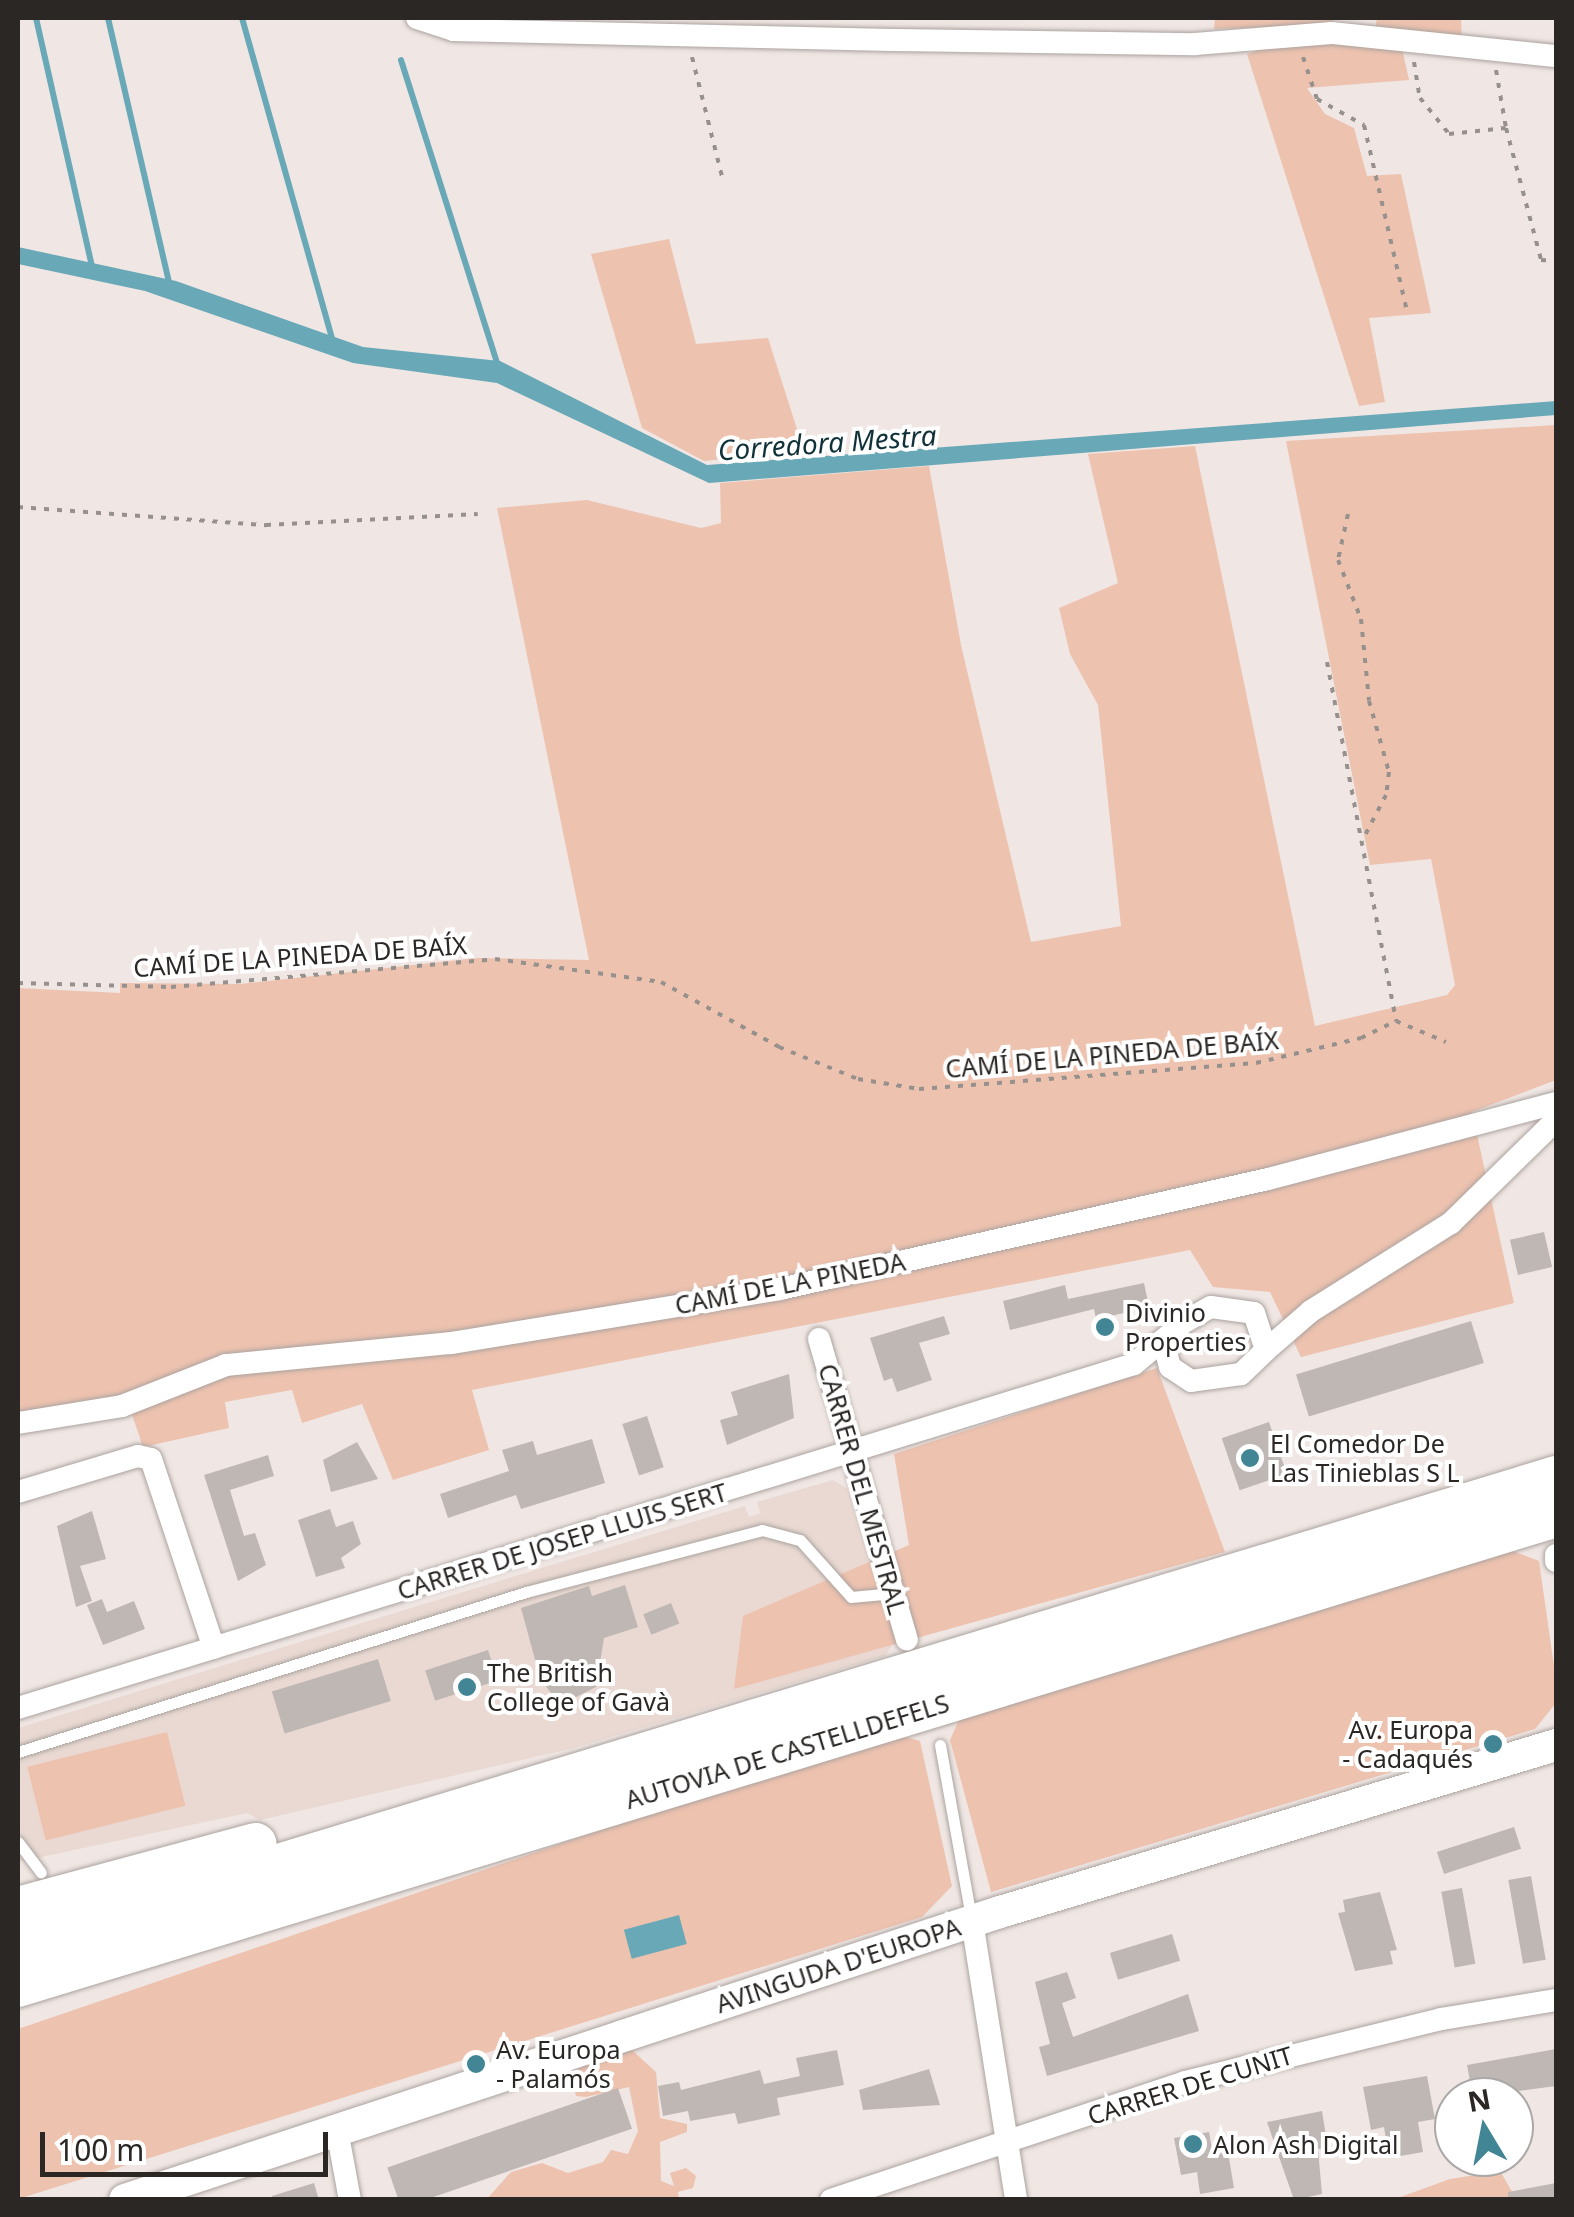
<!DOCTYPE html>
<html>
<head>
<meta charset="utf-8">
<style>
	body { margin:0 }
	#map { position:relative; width:1574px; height:2217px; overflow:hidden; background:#f0e7e4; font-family:"Noto Sans",sans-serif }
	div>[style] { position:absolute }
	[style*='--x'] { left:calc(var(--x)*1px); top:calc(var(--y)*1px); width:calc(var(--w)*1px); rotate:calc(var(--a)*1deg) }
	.built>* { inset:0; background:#e9d9d2 }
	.green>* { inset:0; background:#edc2af; transform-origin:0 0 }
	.water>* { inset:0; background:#69a8b7; transform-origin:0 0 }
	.stream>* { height:6px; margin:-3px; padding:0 3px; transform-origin:3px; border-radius:3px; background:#69a8b7 }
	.building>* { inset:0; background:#bfb7b4; transform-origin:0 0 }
	.path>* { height:4px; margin-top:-2px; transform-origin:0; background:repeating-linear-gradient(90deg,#97918e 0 5px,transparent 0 13px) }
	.roads { filter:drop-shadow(0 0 2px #aba39f) drop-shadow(0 0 2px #aba39f) }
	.lane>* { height:11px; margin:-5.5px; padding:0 5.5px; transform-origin:5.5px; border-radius:5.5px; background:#fff }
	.street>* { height:22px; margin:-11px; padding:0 11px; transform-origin:11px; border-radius:11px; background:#fff }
	.secondary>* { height:32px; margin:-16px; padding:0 16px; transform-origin:16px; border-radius:16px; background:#fff }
	.highway>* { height:42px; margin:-21px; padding:0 21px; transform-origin:21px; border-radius:21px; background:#fff }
	.dots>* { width:28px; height:28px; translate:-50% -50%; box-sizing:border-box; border:5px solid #fff; border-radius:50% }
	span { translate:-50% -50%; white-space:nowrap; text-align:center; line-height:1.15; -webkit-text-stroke:8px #fff; paint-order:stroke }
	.street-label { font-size:25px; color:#2a2725 }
	.poi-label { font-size:25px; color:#2a2725 }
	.left { translate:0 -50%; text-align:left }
	.right { translate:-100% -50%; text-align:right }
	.water-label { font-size:28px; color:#113139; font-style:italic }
	.frame { position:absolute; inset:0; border:20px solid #2a2725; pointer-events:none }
	.north { position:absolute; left:1434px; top:2077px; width:100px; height:100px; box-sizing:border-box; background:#fff; border:2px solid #aaa9a8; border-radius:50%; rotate:350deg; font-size:28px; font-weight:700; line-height:40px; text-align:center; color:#2a2725 }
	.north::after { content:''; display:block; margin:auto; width:35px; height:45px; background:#428595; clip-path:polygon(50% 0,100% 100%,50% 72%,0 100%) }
	.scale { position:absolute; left:40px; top:2132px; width:288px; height:45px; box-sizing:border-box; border:5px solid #2a2725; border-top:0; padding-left:12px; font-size:30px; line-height:35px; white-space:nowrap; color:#2a2725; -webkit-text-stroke:8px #fff; paint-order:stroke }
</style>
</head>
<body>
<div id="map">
	<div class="built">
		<i style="clip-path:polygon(833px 1480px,848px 1489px,894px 1643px,885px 1656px,574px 1748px,260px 1820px,247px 1813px,18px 1862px,18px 1728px,745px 1506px,749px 1517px,760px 1513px,757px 1502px)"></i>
	</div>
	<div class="green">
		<i style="clip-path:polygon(1215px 18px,1333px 18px,1333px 25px,1214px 29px)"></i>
		<i style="clip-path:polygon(1377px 18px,1461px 18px,1462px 42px,1375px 31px)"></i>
		<i style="clip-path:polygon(1308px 35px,1402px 48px,1409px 80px,1307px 88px,1325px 114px,1354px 128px,1367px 176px,1401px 174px,1431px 313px,1369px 318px,1385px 402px,1359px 406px,1247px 54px)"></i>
		<i style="clip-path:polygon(669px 239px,696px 344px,768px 338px,804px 451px,704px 461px,642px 428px,591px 254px)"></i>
		<i style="clip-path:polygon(1556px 425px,1556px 1080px,1472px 1112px,1514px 1303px,1301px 1357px,1270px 1292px,1213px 1287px,1190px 1250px,472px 1390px,489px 1450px,393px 1480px,362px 1404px,302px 1423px,292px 1390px,225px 1402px,229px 1428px,143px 1447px,127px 1400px,18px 1418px,18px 988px,120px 993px,120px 983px,240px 984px,477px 958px,589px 960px,497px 508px,587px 500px,701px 528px,721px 523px,720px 483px,929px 466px,961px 645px,1031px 942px,1121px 926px,1098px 705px,1070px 654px,1059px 608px,1118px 583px,1088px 454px,1195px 446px,1315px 1026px,1447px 995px,1455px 985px,1431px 859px,1370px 865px,1286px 441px)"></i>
		<i style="clip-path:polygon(1157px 1368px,1225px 1552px,734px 1689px,743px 1616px,909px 1545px,894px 1454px)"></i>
		<i style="clip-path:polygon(1510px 1550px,1539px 1561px,1556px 1680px,1556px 1703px,1535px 1729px,991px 1892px,950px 1740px,963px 1711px)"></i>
		<i style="left:167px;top:1732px;width:76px;height:144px;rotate:76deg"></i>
		<i style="clip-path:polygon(888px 1732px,920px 1741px,952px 1886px,922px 1917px,18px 2199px,18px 2029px)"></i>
		<i style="clip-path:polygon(632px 2050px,656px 2072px,660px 2118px,687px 2124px,687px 2132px,660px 2142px,661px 2181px,674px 2186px,670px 2173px,686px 2168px,696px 2176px,693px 2188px,678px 2192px,679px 2199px,486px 2200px,511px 2172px,542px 2163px,568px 2173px,603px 2162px,611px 2150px,628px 2154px,638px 2131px,629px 2087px,586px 2097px,576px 2096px,572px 2078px,579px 2068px)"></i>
		<i style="clip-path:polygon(1500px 2171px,1517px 2200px,1392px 2200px,1450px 2179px)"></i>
	</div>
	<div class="water">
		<i style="clip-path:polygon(18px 247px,176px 281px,363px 347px,500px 361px,707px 465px,1556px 401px,1556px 415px,709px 483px,497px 383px,353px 363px,145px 291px,18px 264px)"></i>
		<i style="left:679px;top:1915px;width:30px;height:57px;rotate:75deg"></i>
	</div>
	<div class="stream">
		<i style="--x:36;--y:18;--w:255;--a:77.3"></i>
		<i style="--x:108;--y:18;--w:276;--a:77"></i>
		<i style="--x:242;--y:18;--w:340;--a:74.3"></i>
		<i style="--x:401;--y:60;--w:324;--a:72.4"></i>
	</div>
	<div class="building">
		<i style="left:1544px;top:1232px;width:36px;height:35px;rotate:77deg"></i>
		<i style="clip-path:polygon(1144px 1283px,1149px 1307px,1111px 1316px,1114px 1330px,1099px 1334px,1094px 1309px,1010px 1330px,1003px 1301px,1065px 1285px,1068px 1299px)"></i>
		<i style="clip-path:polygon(944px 1316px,950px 1334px,919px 1343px,932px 1380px,897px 1392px,892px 1378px,884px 1381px,870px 1338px)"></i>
		<i style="left:1471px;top:1321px;width:44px;height:183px;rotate:73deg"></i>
		<i style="clip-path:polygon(789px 1374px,794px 1418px,727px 1445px,720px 1420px,738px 1415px,731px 1392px)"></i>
		<i style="left:647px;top:1416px;width:54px;height:26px;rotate:72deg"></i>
		<i style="left:1269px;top:1422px;width:55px;height:50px;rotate:71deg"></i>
		<i style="clip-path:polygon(592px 1439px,605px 1483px,521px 1509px,516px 1495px,448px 1518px,440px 1494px,509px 1471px,502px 1450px,533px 1441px,537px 1455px)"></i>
		<i style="clip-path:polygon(357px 1442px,378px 1479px,331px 1492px,323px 1460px)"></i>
		<i style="clip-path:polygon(268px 1455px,274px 1476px,230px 1490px,244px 1536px,255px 1533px,266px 1565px,238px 1581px,204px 1475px)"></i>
		<i style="clip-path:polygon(330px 1509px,336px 1527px,353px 1521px,361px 1544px,341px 1558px,345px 1568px,316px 1577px,298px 1520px)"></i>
		<i style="clip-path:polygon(92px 1511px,106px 1559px,80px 1566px,92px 1601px,76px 1607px,57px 1526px)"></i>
		<i style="clip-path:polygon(625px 1585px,638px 1627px,604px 1638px,596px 1687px,568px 1701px,553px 1696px,540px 1678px,521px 1608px,589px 1586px,592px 1596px)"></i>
		<i style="clip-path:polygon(102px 1599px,107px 1612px,134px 1601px,145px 1629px,103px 1645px,87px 1605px)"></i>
		<i style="left:671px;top:1603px;width:22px;height:30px;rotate:68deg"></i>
		<i style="left:488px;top:1650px;width:32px;height:66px;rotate:72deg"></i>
		<i style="left:378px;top:1659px;width:44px;height:111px;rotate:73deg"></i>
		<i style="left:1514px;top:1827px;width:23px;height:81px;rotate:72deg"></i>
		<i style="left:1531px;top:1876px;width:85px;height:23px;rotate:80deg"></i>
		<i style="left:1462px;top:1888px;width:77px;height:21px;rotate:80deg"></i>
		<i style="clip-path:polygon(1380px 1892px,1397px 1950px,1390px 1951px,1393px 1964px,1355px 1971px,1338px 1913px,1345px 1912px,1343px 1900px)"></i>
		<i style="left:1172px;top:1934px;width:28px;height:65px;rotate:73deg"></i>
		<i style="clip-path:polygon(1067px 1972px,1076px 1998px,1062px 2003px,1073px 2037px,1188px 1994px,1199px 2031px,1047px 2076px,1039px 2047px,1050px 2044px,1035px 1982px)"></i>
		<i style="clip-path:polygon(1556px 2049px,1556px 2086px,1473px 2097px,1467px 2065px)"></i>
		<i style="clip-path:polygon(837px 2050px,844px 2085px,777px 2098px,780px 2115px,738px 2124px,735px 2113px,690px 2121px,688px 2111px,663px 2116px,658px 2086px,679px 2082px,681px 2090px,760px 2070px,764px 2084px,800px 2076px,796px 2058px)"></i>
		<i style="clip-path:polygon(929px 2069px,940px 2105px,863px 2110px,859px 2090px)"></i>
		<i style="clip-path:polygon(1427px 2076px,1435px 2119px,1418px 2122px,1423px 2152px,1389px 2158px,1384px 2127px,1371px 2130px,1363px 2087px)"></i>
		<i style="left:618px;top:2088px;width:43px;height:244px;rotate:71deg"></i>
		<i style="clip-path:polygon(1322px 2111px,1328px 2148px,1318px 2149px,1322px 2194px,1294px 2200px,1267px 2122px)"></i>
		<i style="clip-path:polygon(1209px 2132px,1213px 2155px,1228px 2152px,1234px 2188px,1200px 2194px,1197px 2172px,1181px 2175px,1174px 2138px)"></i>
		<i style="clip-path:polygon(314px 2183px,319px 2200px,273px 2200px,272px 2196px)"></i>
		<i style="clip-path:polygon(1556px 2183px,1556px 2200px,1508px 2200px,1508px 2192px)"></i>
	</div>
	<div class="path">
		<i style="--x:692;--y:57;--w:123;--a:75.9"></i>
		<i style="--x:1303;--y:57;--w:44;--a:71.6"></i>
		<i style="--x:1317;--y:99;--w:54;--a:29"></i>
		<i style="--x:1364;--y:125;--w:191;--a:77"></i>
		<i style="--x:1414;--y:62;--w:36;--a:81"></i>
		<i style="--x:1420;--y:98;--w:46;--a:51.1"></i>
		<i style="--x:1449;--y:134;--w:57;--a:-6"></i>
		<i style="--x:1506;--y:128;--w:137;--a:75.1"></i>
		<i style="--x:1541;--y:260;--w:15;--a:4"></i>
		<i style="--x:1496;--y:70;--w:59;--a:80.2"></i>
		<i style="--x:18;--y:507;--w:249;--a:4.2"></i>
		<i style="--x:266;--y:525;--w:212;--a:-3"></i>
		<i style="--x:1348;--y:514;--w:47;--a:102.3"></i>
		<i style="--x:1338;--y:560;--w:63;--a:68.7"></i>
		<i style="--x:1361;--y:619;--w:82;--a:84.4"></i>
		<i style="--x:1369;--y:701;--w:74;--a:74.3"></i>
		<i style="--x:1389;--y:772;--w:23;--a:97"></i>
		<i style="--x:1386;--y:795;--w:52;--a:117.6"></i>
		<i style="--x:1327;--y:662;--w:366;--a:79.1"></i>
		<i style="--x:18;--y:983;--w:153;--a:1.5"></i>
		<i style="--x:171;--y:987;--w:325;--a:-4.9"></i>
		<i style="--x:495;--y:959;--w:168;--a:7.9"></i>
		<i style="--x:661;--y:982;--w:135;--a:28.8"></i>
		<i style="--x:779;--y:1047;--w:85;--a:22.1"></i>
		<i style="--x:858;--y:1079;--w:62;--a:9.3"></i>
		<i style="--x:919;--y:1089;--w:338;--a:-4.4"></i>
		<i style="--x:1256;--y:1063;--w:108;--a:-13.4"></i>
		<i style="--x:1361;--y:1038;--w:39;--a:-26"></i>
		<i style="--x:1396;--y:1021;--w:54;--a:22.8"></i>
	</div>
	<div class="roads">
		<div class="lane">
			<i style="--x:940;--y:1745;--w:175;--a:79.8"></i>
			<i style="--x:18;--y:1752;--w:533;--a:-17.48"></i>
			<i style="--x:526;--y:1592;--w:244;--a:-14.7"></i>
			<i style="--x:762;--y:1530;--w:39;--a:15"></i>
			<i style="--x:800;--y:1540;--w:76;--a:48.2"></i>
			<i style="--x:851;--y:1597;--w:43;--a:-5.3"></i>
			<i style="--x:18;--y:1842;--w:38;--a:53"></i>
		</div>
		<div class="street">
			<i style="--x:417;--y:18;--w:38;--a:18"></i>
			<i style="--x:453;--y:30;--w:438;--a:1.3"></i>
			<i style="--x:891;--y:40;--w:304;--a:0.8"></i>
			<i style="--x:1195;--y:44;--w:137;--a:-4.6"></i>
			<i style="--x:1332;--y:33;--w:225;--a:5.9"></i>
			<i style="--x:1211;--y:1307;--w:43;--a:7.9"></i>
			<i style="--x:1254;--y:1313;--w:39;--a:72"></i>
			<i style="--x:1266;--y:1350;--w:35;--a:136"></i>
			<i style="--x:1241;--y:1374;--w:50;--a:172"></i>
			<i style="--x:1191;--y:1381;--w:25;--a:-146"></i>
			<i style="--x:1170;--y:1367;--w:20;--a:-105"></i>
			<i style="--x:1165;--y:1348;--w:29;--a:-56"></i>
			<i style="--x:1181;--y:1324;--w:34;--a:-30"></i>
			<i style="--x:819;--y:1339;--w:313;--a:73.7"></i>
			<i style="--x:1266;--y:1350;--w:60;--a:-40.9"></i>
			<i style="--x:1311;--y:1311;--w:165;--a:-32.2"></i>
			<i style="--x:1451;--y:1223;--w:147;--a:-44.4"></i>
			<i style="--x:18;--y:1423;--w:105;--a:-9.3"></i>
			<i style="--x:122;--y:1406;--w:112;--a:-21.5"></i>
			<i style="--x:226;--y:1365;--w:226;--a:-5.6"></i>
			<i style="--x:451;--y:1343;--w:333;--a:-9.3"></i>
			<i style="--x:780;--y:1289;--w:500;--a:-12.7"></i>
			<i style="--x:1268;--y:1179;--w:298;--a:-14.8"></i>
			<i style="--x:18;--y:1492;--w:125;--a:-16.7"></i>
			<i style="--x:138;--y:1456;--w:13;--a:13"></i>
			<i style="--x:151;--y:1459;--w:199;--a:71.6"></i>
			<i style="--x:1556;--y:1555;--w:6;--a:90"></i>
			<i style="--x:18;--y:1708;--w:1168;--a:-17.13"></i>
			<i style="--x:1134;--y:1364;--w:45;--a:-39.6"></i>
			<i style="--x:972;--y:1921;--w:282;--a:81"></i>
			<i style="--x:337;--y:2130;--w:71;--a:79.5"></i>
			<i style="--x:831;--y:2200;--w:373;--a:-18.4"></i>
			<i style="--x:1185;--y:2082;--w:264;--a:-13.8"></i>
			<i style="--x:1441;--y:2019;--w:117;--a:-9.4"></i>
		</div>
		<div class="secondary">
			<i style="--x:125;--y:2200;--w:921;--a:-18.22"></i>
			<i style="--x:1000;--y:1912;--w:581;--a:-16.72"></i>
		</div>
		<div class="highway">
			<i style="--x:18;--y:1908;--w:246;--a:-15.1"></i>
			<i style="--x:18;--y:1944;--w:1607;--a:-16.89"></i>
			<i style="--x:18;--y:1986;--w:1608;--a:-16.99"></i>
		</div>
	</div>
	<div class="dots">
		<i style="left:1105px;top:1327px;background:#428595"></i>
		<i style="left:1250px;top:1458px;background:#428595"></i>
		<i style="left:467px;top:1687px;background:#428595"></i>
		<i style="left:1493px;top:1744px;background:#428595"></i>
		<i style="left:476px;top:2064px;background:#428595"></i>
		<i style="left:1193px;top:2144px;background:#428595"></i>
	</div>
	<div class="street-label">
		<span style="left:300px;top:956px;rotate:-4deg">CAMÍ DE LA PINEDA DE BAÍX</span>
		<span style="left:1112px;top:1054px;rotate:-5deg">CAMÍ DE LA PINEDA DE BAÍX</span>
		<span style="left:790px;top:1283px;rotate:-11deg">CAMÍ DE LA PINEDA</span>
		<span style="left:863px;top:1489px;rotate:74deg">CARRER DEL MESTRAL</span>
		<span style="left:562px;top:1541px;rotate:-17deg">CARRER DE JOSEP LLUIS SERT</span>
		<span style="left:787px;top:1751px;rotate:-17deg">AUTOVIA DE CASTELLDEFELS</span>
		<span style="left:838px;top:1965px;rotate:-18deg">AVINGUDA D'EUROPA</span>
		<span style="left:1190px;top:2085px;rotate:-17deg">CARRER DE CUNIT</span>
	</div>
	<div class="poi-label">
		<span class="left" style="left:1125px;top:1327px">Divinio<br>Properties</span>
		<span class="left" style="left:1270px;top:1458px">El Comedor De<br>Las Tinieblas S L</span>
		<span class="left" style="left:487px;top:1687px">The British<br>College of Gavà</span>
		<span class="right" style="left:1473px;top:1744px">Av. Europa<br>- Cadaqués</span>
		<span class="left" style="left:496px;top:2064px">Av. Europa<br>- Palamós</span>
		<span class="left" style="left:1213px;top:2144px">Alon Ash Digital</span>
	</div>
	<div class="water-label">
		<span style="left:827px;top:442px;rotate:-4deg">Corredora Mestra</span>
	</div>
	<div class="frame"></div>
	<div class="north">N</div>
	<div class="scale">100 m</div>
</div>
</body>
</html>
